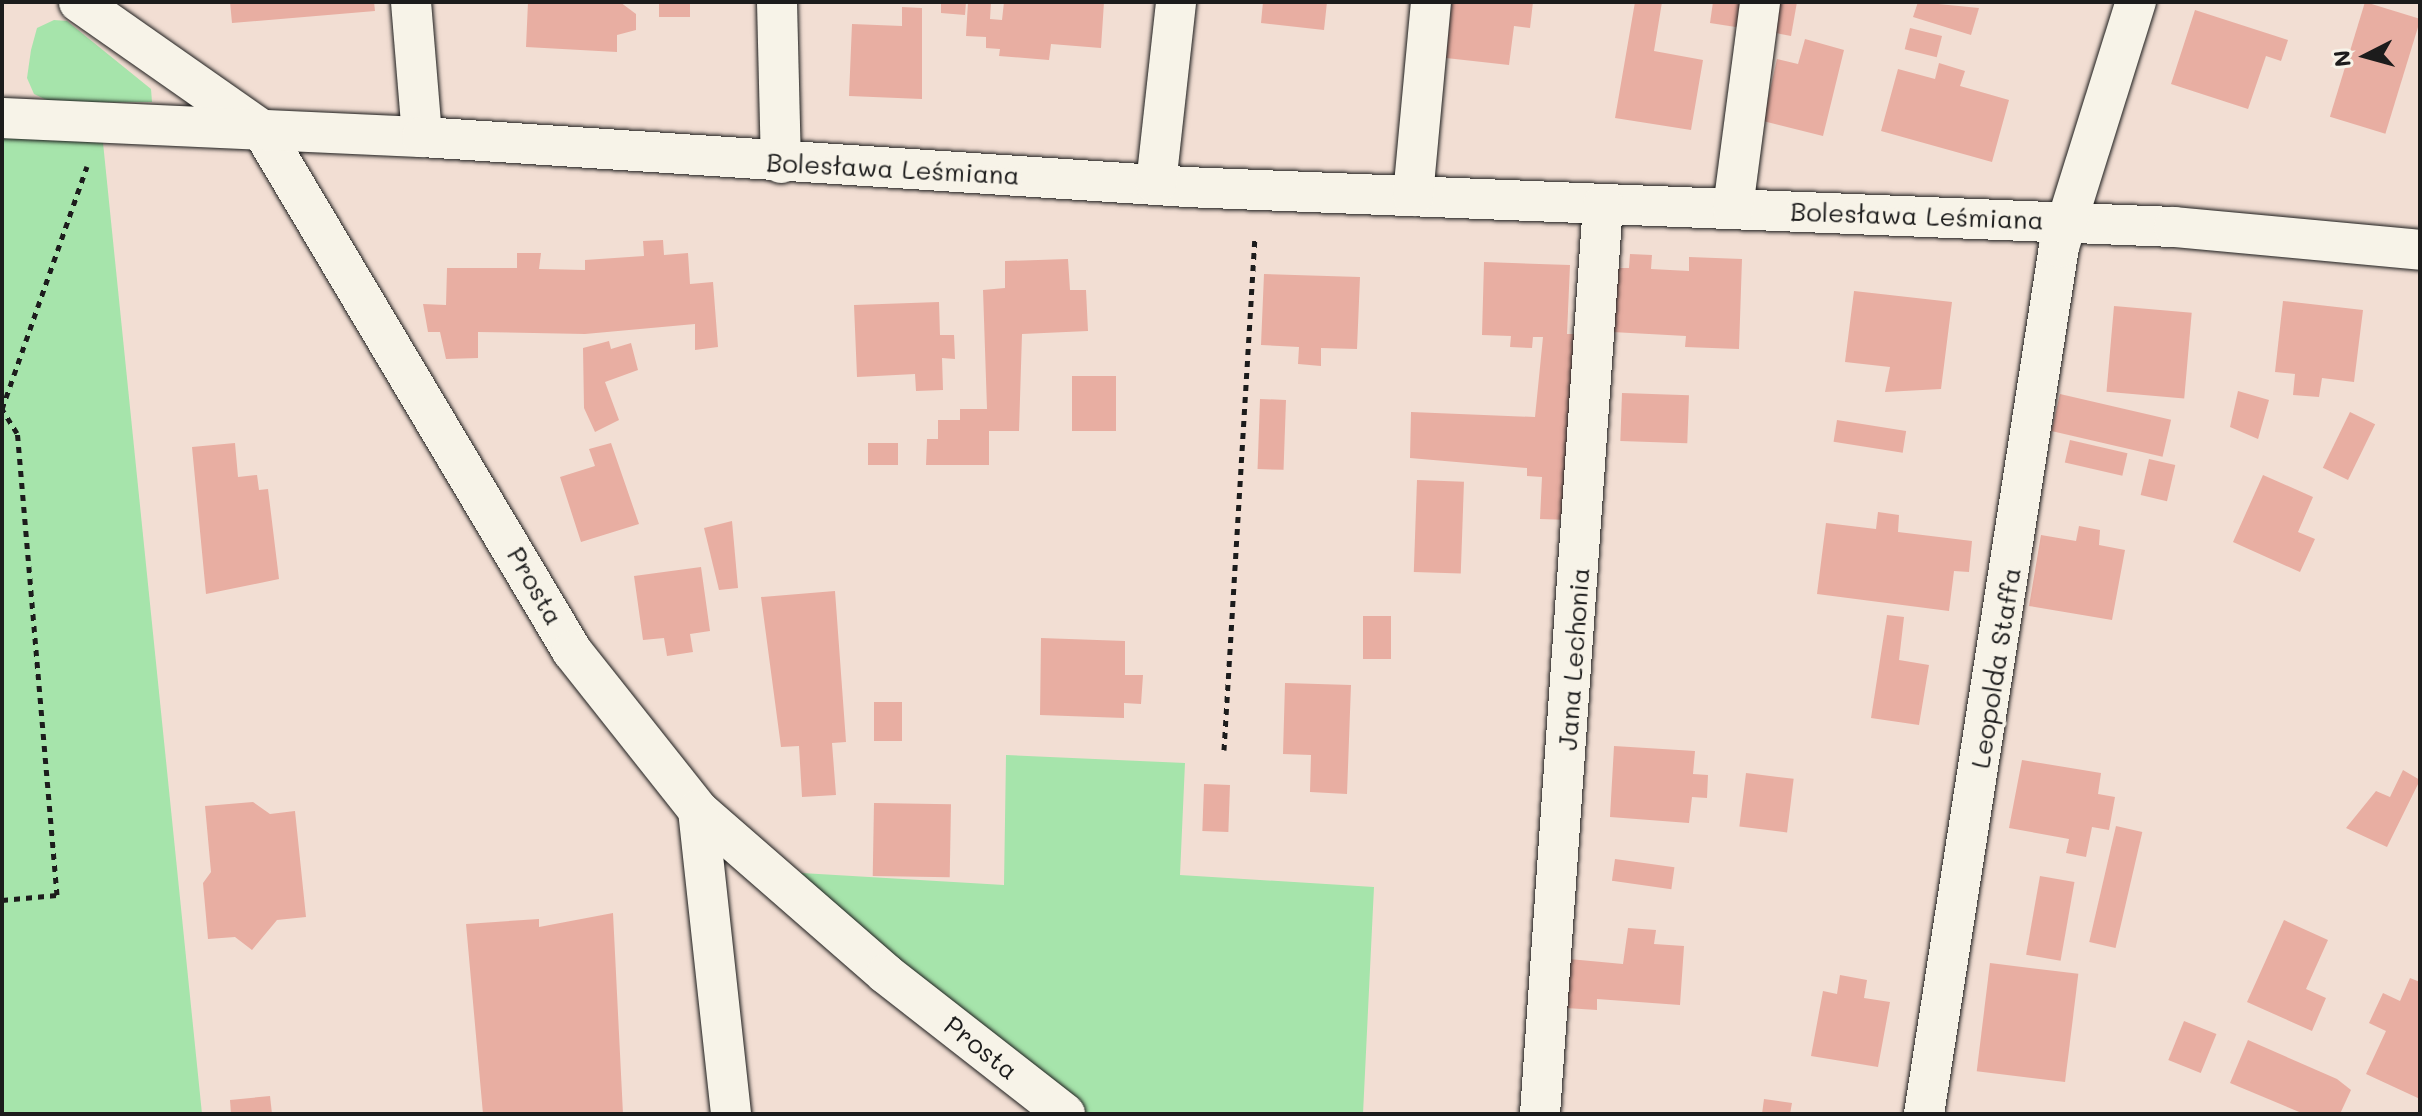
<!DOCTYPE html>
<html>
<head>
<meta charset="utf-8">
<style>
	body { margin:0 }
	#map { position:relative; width:2422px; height:1116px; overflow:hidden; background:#f2ded3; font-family:Mali,sans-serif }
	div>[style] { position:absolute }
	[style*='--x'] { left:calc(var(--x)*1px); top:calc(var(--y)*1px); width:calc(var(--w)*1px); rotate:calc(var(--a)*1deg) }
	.green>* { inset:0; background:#a6e4ab }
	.building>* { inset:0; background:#e8aea2; transform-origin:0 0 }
	.path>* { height:5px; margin-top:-2.5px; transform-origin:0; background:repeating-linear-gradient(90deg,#1c1c1c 0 6px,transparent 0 12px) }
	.roads { filter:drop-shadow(0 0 2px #1c1c1c) drop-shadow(0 0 2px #1c1c1c) }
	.minor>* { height:40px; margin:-20px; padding:0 20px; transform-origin:20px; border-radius:20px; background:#f7f3e8 }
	span { translate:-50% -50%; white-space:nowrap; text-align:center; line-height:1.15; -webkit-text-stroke:8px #f7f3e8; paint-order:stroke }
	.street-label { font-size:26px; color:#1c1c1c }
	.frame { position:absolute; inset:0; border:4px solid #1c1c1c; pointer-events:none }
	.north { position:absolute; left:2326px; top:16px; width:80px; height:80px; -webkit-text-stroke:6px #f7f3e8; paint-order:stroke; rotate:264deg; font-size:22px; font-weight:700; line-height:32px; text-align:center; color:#1c1c1c }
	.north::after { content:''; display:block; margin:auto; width:28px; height:36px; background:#1c1c1c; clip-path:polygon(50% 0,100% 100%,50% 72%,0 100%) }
</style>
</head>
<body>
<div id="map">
	<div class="green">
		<i style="clip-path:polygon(54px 20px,67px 21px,151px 89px,152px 102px,53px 103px,34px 94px,27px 78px,31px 50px,37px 28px)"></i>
		<i style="clip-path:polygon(2px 118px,101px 123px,202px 1114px,2px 1114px)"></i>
		<i style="clip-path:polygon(1006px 755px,1185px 763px,1180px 875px,1374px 887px,1363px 1114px,1065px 1114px,768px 871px,1004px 885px)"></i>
	</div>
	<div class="building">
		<i style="clip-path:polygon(230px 2px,374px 2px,375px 11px,232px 23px)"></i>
		<i style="clip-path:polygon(528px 2px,620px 2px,636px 14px,636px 30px,617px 35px,617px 52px,526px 47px)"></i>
		<i style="left:659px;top:2px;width:31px;height:15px"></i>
		<i style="clip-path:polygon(941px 2px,966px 2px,965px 15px,941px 13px)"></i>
		<i style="clip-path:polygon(968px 2px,991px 2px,990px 19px,1002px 20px,1004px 2px,1104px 2px,1101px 48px,1051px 44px,1049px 60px,999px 56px,1000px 49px,986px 48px,986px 37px,966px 36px)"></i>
		<i style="clip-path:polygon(1263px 2px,1327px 2px,1324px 30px,1261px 23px)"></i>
		<i style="clip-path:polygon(1452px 2px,1533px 2px,1530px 28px,1514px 26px,1509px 65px,1446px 58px)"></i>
		<i style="clip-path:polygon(1635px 2px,1662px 2px,1654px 51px,1703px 60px,1691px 130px,1615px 118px)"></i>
		<i style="clip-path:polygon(1713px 2px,1746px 2px,1742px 28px,1710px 23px)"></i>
		<i style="clip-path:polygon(1771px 2px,1797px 2px,1791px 36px,1766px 31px)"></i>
		<i style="clip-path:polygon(1918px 2px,1979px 8px,1971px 35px,1913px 17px)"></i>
		<i style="left:2365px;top:2px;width:58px;height:120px;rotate:17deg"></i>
		<i style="clip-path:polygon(902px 7px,922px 8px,922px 99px,849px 96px,852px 24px,902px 26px)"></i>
		<i style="clip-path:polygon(2195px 10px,2288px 40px,2281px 61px,2266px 56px,2248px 109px,2171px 84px)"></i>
		<i style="left:1910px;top:28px;width:33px;height:22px;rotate:14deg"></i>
		<i style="clip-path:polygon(1805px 39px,1844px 50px,1823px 136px,1763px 121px,1777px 59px,1798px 64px)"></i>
		<i style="clip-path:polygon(1939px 63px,1965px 71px,1960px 86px,2009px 100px,1992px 162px,1881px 131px,1898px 69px,1935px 79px)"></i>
		<i style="clip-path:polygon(663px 240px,664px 255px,688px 253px,690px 284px,713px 282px,718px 347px,695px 350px,695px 324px,585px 334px,478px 332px,478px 358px,446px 359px,440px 332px,428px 332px,423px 304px,446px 305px,447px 268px,517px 268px,517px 253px,541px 253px,539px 269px,585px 270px,585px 260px,644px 256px,643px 241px)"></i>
		<i style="clip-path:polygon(1630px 254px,1652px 255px,1651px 269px,1689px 271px,1689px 257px,1742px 259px,1739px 349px,1685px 347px,1686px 336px,1612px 332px,1615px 268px,1629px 268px)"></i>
		<i style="clip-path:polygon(1068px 259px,1070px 290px,1086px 290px,1088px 331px,1022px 334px,1019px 431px,989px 431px,989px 465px,926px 465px,927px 439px,938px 439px,938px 420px,960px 420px,960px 409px,987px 409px,983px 290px,1005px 288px,1005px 261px)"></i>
		<i style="clip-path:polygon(1484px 262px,1570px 265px,1567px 334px,1582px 334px,1570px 520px,1540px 519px,1542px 477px,1527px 476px,1527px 468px,1410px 458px,1411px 412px,1535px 417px,1543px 337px,1533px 337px,1532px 348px,1510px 347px,1511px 336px,1482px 335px)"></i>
		<i style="clip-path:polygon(1264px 274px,1360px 277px,1357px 349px,1321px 348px,1321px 366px,1298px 364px,1299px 347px,1261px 345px)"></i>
		<i style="clip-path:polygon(1854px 291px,1952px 302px,1941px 389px,1885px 392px,1890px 367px,1845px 362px)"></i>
		<i style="clip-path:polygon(2283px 301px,2363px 310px,2354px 382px,2322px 378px,2319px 397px,2293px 395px,2295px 374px,2275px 372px)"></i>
		<i style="clip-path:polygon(939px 302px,940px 335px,954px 335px,955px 359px,942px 358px,943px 390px,916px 391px,915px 374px,857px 377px,854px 305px)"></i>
		<i style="left:2114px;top:306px;width:78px;height:86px;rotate:5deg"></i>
		<i style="clip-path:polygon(609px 341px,611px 349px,631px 343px,638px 370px,605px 382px,619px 420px,595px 432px,584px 408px,583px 348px)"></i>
		<i style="left:1072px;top:376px;width:44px;height:55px"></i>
		<i style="clip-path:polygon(2238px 391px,2269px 400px,2258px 439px,2230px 427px)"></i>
		<i style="left:1622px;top:393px;width:67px;height:48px;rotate:2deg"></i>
		<i style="left:2060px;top:394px;width:114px;height:38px;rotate:13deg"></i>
		<i style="left:1260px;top:399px;width:26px;height:70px;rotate:2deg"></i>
		<i style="left:2350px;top:412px;width:28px;height:62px;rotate:26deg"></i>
		<i style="left:1837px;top:420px;width:70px;height:22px;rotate:9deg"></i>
		<i style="left:2070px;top:440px;width:59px;height:23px;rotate:13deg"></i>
		<i style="clip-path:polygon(235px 443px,238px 477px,257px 475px,259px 490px,268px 489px,279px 579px,206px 594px,192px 447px)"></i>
		<i style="clip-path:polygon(611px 443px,639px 524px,581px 542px,560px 477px,595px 466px,589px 449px)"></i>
		<i style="left:868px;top:443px;width:30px;height:22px"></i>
		<i style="left:2149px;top:459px;width:27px;height:37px;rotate:13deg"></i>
		<i style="clip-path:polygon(2263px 475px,2313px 497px,2298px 532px,2315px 539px,2300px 572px,2233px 542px)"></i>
		<i style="left:1417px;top:480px;width:47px;height:92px;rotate:2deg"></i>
		<i style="clip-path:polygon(1878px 512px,1899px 515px,1898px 532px,1972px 541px,1969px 572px,1954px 571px,1949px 611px,1817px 594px,1826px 523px,1876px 529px)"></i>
		<i style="clip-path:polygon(732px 521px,738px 588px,719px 590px,704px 528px)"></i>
		<i style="clip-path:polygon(2079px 526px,2100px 530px,2099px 545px,2125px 550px,2112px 620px,2029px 606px,2041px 535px,2076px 541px)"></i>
		<i style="clip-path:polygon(701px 567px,710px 631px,690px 634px,693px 652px,667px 656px,664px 638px,643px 640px,634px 576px)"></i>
		<i style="clip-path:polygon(835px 591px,846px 742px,832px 743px,836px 795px,802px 797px,799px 746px,781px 747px,761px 597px)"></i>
		<i style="clip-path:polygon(1887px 615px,1904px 617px,1899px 660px,1929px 665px,1919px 725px,1871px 718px)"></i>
		<i style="left:1363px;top:616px;width:28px;height:43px"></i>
		<i style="clip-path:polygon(1041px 638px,1125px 641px,1125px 675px,1143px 675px,1141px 704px,1124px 703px,1124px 718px,1040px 715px)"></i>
		<i style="clip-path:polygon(1285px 683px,1351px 685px,1347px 794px,1310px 792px,1311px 755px,1283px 754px)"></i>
		<i style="left:874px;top:702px;width:28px;height:39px"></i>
		<i style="clip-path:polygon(1614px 746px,1695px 751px,1693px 774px,1708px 775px,1707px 798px,1692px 797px,1689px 823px,1610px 817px)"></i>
		<i style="clip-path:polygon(2022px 760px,2101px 773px,2098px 794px,2115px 797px,2109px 830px,2092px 827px,2086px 857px,2066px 853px,2069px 839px,2009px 828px)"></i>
		<i style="clip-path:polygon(2403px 770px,2420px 780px,2387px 847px,2346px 828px,2376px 791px,2390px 797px)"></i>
		<i style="left:1746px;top:773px;width:48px;height:54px;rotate:7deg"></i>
		<i style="left:1204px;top:784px;width:26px;height:47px;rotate:2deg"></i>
		<i style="clip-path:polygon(253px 802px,270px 814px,295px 811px,306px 917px,277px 920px,252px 950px,235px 937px,208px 939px,203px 883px,211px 872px,205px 806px)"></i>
		<i style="left:874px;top:803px;width:77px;height:73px;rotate:1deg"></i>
		<i style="left:2116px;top:826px;width:27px;height:119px;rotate:13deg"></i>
		<i style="left:1615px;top:859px;width:60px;height:22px;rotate:8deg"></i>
		<i style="left:2040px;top:876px;width:35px;height:80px;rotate:10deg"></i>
		<i style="clip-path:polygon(613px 913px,623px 1114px,483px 1114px,466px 924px,539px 919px,539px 927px)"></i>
		<i style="clip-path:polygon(2284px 920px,2328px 940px,2306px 989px,2326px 998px,2312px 1031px,2247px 1002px)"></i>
		<i style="clip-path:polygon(1628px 928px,1656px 930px,1654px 944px,1684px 946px,1680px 1005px,1597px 999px,1597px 1010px,1566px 1008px,1569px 959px,1623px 964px)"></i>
		<i style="left:1990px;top:963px;width:89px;height:109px;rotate:7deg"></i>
		<i style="clip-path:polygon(1840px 975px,1867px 980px,1864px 998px,1890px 1002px,1878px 1067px,1811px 1056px,1823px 991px,1837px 994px)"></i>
		<i style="clip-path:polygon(2410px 978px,2420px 982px,2420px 1099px,2366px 1074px,2386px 1031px,2369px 1023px,2383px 993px,2400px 1001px)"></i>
		<i style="left:2184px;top:1021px;width:35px;height:42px;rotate:22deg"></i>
		<i style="clip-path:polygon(2248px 1040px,2337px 1079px,2351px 1090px,2340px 1114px,2304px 1114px,2230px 1083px)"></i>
		<i style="clip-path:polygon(270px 1096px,272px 1114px,231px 1114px,230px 1100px)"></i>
		<i style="clip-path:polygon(1764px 1099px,1792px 1103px,1790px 1114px,1762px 1114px)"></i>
	</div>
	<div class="path">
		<i style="--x:1224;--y:750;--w:515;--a:-86.55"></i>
		<i style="--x:2;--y:900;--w:55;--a:-5.2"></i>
		<i style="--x:57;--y:895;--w:464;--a:-94.9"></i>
		<i style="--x:17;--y:433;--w:28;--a:-122"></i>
		<i style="--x:2;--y:409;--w:257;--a:-70.7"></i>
	</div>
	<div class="roads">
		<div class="minor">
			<i style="--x:79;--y:2;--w:223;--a:35"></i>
			<i style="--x:262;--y:130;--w:606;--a:59.25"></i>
			<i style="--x:572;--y:651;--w:203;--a:51.6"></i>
			<i style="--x:698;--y:810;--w:249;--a:41.1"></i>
			<i style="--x:886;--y:974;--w:227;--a:38"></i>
			<i style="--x:411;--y:2;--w:135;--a:85.3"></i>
			<i style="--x:777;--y:2;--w:161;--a:88.6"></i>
			<i style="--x:2;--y:118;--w:420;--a:2.6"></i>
			<i style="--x:422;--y:137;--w:766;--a:3.74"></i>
			<i style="--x:1186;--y:187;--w:989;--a:2.32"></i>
			<i style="--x:2174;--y:227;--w:247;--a:5.3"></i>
			<i style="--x:1156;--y:184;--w:183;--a:-83.7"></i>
			<i style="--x:1413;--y:196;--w:195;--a:-84.7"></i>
			<i style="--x:1733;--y:208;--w:208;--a:-82.5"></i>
			<i style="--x:698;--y:810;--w:306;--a:83.8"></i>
			<i style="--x:1540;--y:1114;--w:912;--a:-86.04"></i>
			<i style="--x:1924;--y:1114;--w:877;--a:-81.15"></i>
			<i style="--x:2059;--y:247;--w:257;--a:-72.6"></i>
		</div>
	</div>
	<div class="street-label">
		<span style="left:893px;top:169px;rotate:3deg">Bolesława Leśmiana</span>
		<span style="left:1917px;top:216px;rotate:2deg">Bolesława Leśmiana</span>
		<span style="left:535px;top:586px;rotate:60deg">Prosta</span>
		<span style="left:1574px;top:659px;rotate:-86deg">Jana Lechonia</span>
		<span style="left:1996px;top:668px;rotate:-81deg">Leopolda Staffa</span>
		<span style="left:981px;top:1048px;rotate:38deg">Prosta</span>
	</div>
	<div class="frame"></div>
	<div class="north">N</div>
</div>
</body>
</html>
